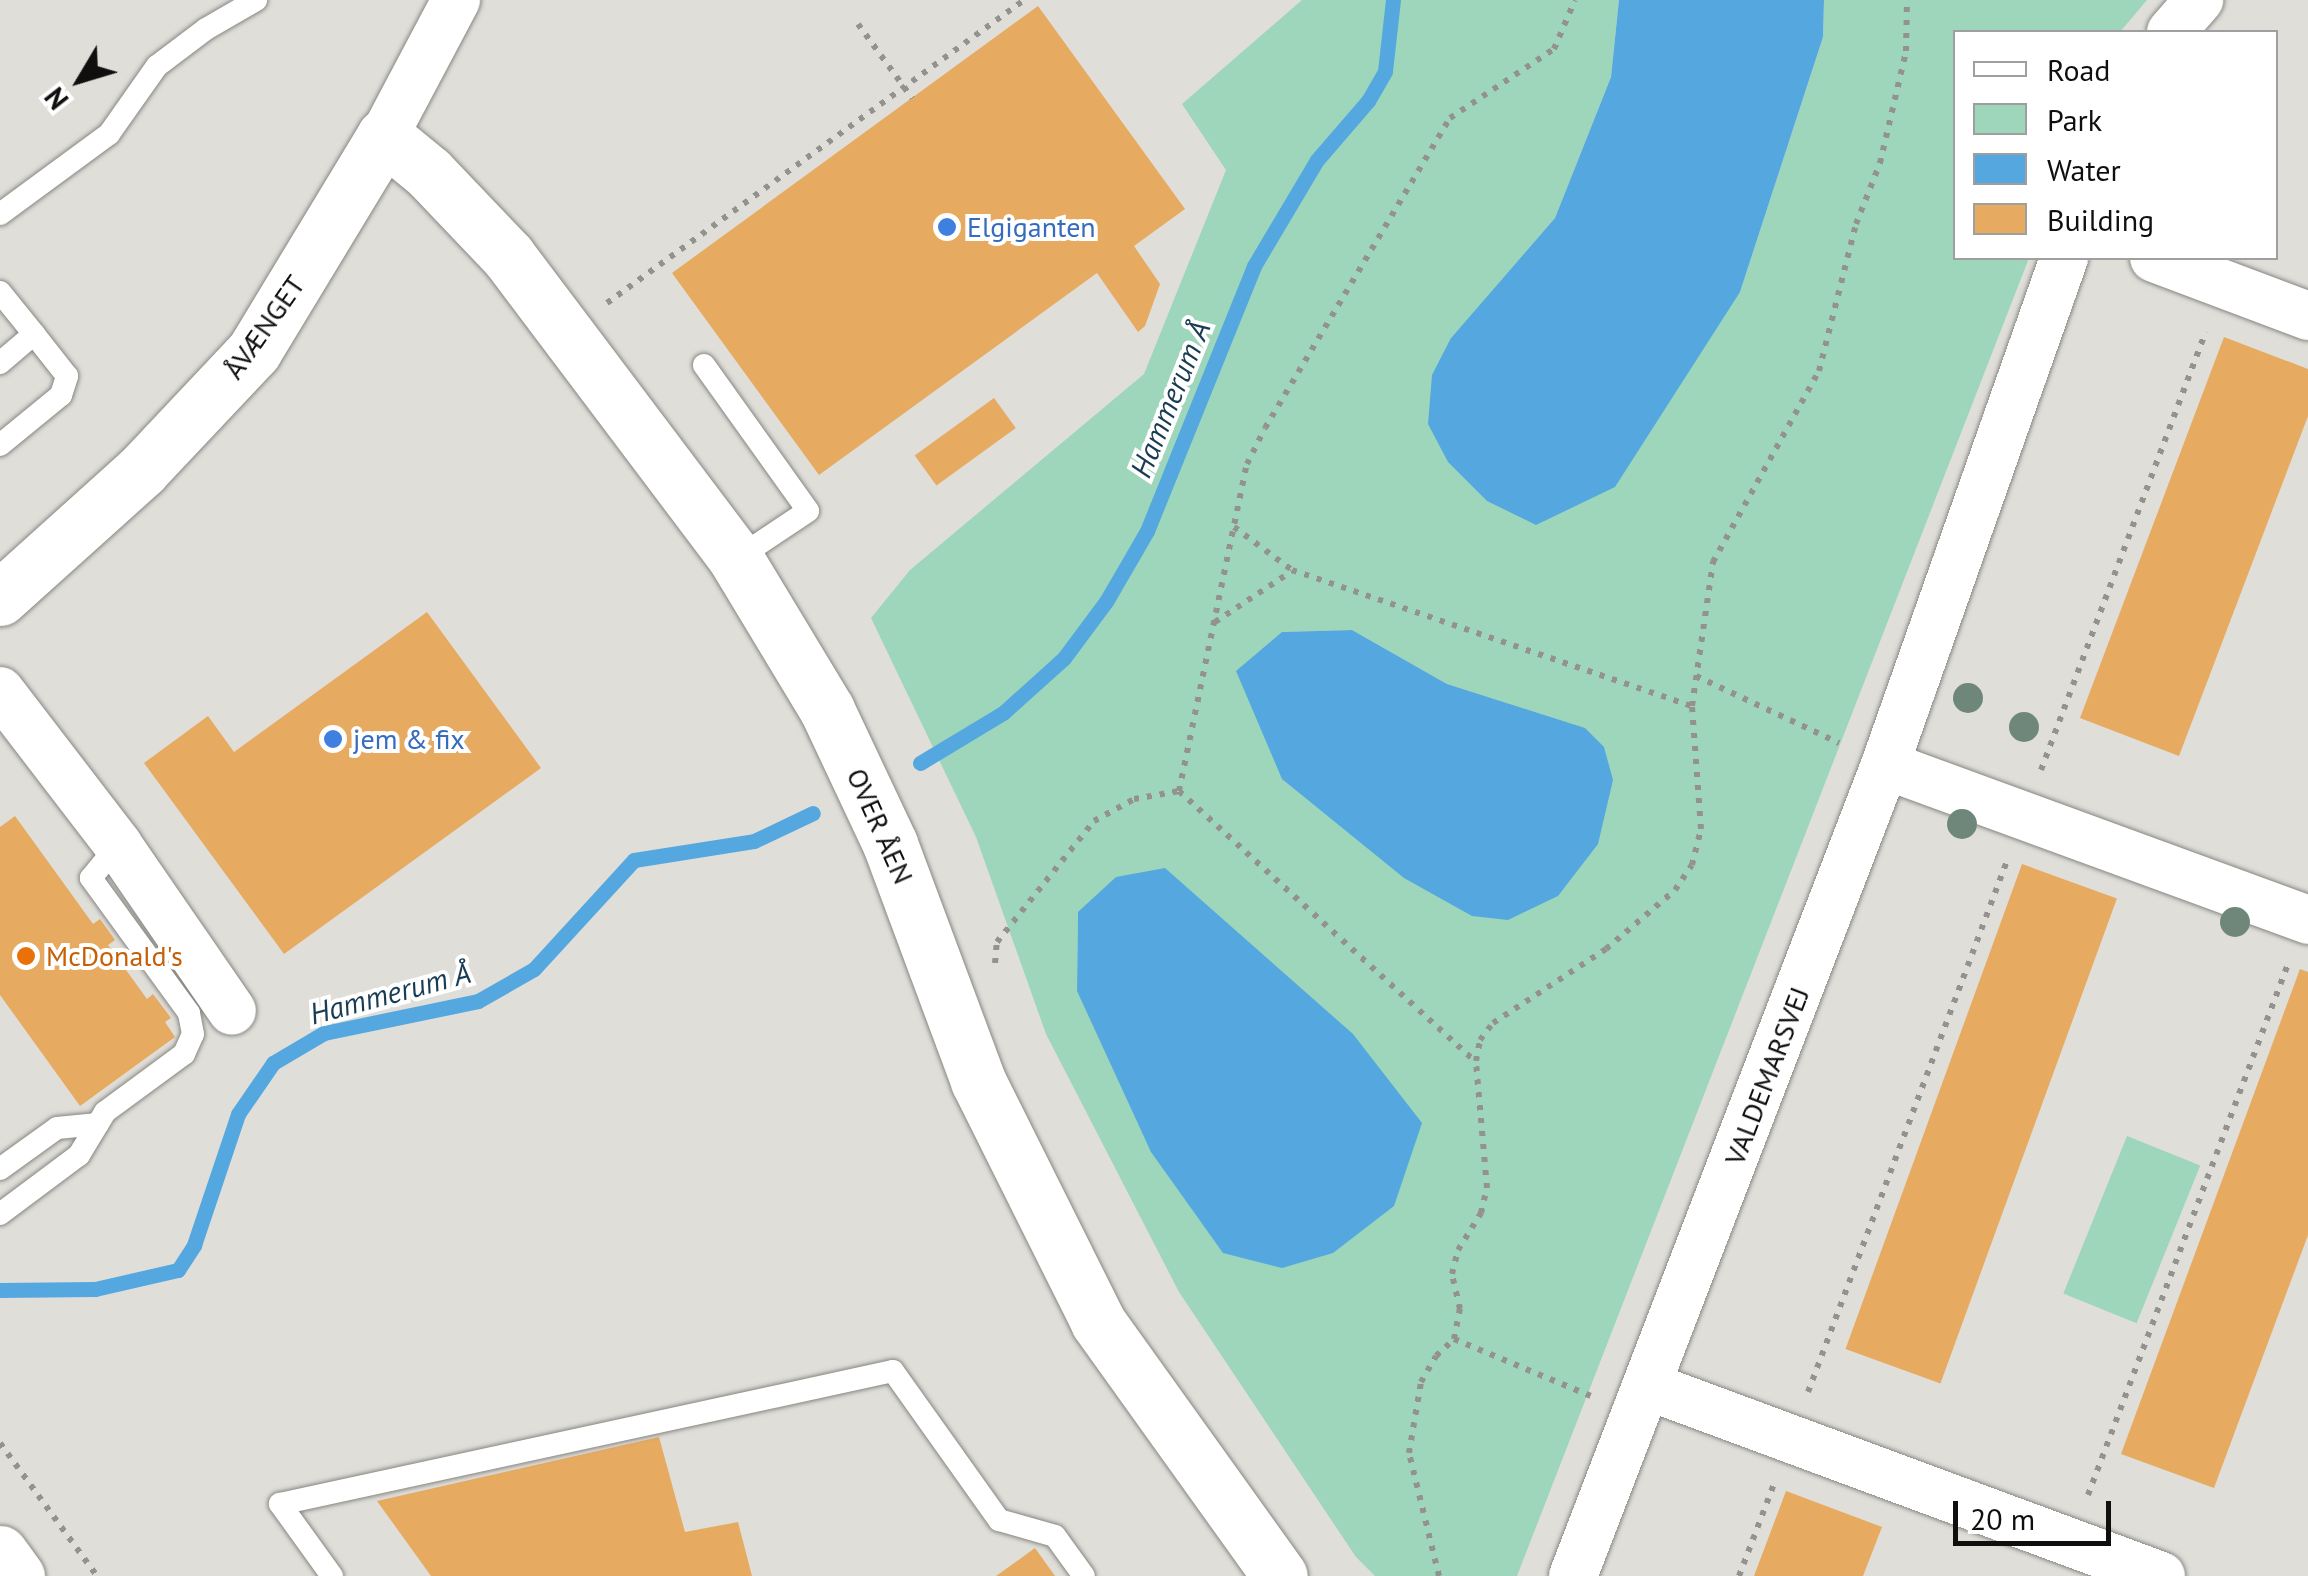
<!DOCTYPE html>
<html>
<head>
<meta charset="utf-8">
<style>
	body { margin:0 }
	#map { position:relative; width:2308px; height:1576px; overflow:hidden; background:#e0ded9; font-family:"PT Sans",sans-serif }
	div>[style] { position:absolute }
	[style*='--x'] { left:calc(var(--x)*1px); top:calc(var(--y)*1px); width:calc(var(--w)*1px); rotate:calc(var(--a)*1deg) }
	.green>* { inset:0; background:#9dd6bb; transform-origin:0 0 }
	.water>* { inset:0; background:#54a8df }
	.stream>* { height:15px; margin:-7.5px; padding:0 7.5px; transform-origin:7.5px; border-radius:7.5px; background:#54a8df }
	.building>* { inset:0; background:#e6aa61; transform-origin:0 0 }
	.path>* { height:6px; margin-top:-3px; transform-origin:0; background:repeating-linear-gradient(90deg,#94928e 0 5px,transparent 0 13px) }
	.roads { filter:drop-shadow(0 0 2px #878681) drop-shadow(0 0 2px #878681) }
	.service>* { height:22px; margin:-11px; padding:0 11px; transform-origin:11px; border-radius:11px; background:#fff }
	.minor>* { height:48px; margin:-24px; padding:0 24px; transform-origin:24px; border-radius:24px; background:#fff }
	.tertiary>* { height:55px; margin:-27.5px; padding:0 27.5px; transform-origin:27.5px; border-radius:27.5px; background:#fff }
	.secondary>* { height:55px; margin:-27.5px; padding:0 27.5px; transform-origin:27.5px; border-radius:27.5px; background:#fff }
	.trees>* { width:30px; height:30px; margin:-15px; border-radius:50%; background:#6f877b }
	.dots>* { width:28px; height:28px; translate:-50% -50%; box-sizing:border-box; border:5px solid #fff; border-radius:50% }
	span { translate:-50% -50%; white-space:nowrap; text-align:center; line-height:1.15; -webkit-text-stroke:8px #fff; paint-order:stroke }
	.shop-label { font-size:28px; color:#366cbe }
	.left { translate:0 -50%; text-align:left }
	.street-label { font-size:28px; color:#100f0e }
	.food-label { font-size:28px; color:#c56008 }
	.water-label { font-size:30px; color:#183c53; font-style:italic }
	.legend { position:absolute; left:1953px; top:30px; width:325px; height:230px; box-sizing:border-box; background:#fff; border:2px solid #9f9f9f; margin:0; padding:12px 18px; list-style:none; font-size:30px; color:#100f0e }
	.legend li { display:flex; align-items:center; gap:20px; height:50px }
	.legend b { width:50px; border:2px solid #9f9f9f }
	.north { position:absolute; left:30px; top:30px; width:100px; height:100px; -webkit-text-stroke:8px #fff; paint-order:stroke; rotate:232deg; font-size:28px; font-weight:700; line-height:40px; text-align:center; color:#100f0e }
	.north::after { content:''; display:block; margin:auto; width:35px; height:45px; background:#100f0e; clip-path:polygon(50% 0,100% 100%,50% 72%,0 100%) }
	.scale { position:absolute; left:1953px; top:1501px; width:158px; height:45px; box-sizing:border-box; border:5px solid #100f0e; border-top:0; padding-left:12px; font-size:30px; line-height:35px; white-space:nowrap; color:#100f0e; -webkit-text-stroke:8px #fff; paint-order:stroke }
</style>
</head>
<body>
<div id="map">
	<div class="green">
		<i style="clip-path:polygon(evenodd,1302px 0,1619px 0,1611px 77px,1555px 218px,1451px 338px,1740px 292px,1823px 37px,1824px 0,2147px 0,2120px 32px,1956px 32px,1956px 258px,2029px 258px,1517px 1576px,1375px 1576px,1356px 1557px,1179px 1292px,1046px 1034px,976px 837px,871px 618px,910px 570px,1144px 374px,1226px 170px,1182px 104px,1302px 0,1352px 630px,1447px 684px,1585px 728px,1282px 632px,1352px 630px,1302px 0,1078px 912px,1102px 1038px,1077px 990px,1078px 912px)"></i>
		<i style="left:2127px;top:1136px;width:79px;height:170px;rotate:22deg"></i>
	</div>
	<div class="water">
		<i style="clip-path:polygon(1619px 0,1824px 0,1823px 37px,1740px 292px,1615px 487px,1536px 525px,1487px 501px,1448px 462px,1428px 424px,1432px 375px,1451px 338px,1555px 218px,1611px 77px)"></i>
		<i style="clip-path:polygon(1352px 630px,1447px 684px,1585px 728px,1604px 747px,1613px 780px,1598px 844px,1558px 896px,1508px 920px,1472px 916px,1404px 878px,1282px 779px,1236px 671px,1282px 632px)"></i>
		<i style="clip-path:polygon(1165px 868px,1353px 1034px,1422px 1123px,1394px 1206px,1333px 1253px,1282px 1268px,1223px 1253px,1151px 1152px,1077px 991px,1078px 912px,1116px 877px)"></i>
	</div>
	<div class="stream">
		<i style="--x:920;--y:763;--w:97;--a:-31.1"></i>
		<i style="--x:1003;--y:713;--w:82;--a:-42"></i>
		<i style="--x:1064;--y:658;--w:72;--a:-53.4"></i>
		<i style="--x:1107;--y:600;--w:80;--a:-59.9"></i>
		<i style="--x:1147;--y:531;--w:286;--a:-68"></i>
		<i style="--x:1254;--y:266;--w:123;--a:-59.3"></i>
		<i style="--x:1317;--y:160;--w:78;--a:-49.2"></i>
		<i style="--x:1368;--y:101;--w:34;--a:-60"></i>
		<i style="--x:1385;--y:71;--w:71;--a:-83.6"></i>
		<i style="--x:0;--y:1290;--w:95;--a:-0.6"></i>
		<i style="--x:95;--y:1289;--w:85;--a:-12.9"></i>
		<i style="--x:178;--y:1270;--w:30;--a:-57"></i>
		<i style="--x:194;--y:1245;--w:138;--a:-71.4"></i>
		<i style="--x:238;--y:1114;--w:62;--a:-55.5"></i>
		<i style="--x:273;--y:1063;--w:59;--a:-30.5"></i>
		<i style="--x:324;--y:1033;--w:157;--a:-11.7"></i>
		<i style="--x:478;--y:1001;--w:64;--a:-29.7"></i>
		<i style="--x:534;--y:969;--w:148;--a:-47.5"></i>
		<i style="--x:634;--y:860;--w:121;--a:-9"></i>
		<i style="--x:754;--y:841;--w:65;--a:-25.4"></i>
	</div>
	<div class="building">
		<i style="clip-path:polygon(1038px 6px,1185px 209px,1134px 246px,1160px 284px,1145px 326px,1138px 332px,1097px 273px,819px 475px,672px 273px)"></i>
		<i style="clip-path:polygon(2224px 337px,2308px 369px,2308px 416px,2179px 756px,2080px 718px)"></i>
		<i style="left:994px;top:398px;width:37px;height:98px;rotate:54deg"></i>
		<i style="clip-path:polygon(427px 612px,541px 768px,284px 954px,144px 763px,208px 716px,234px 752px)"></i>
		<i style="clip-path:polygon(15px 816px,93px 924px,100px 919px,115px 940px,108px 945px,147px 999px,153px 994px,171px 1018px,165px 1022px,175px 1037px,80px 1106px,0 995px,0 827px)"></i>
		<i style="left:2022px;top:864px;width:101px;height:516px;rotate:20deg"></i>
		<i style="clip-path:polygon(2300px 969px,2308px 972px,2308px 1235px,2214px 1488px,2121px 1454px)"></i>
		<i style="clip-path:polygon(659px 1437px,685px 1532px,738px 1522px,752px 1576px,431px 1576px,377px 1501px)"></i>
		<i style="clip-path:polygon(1786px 1491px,1882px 1527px,1863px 1576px,1754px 1576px)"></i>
		<i style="clip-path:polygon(1035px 1548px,1055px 1576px,996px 1576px)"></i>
	</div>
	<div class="path">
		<i style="--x:858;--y:24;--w:92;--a:53.9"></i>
		<i style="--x:607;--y:303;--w:515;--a:-36"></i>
		<i style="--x:1234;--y:527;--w:72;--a:36.6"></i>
		<i style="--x:1292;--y:570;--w:422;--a:18.8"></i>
		<i style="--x:1215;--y:622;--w:92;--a:-33.5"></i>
		<i style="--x:1696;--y:676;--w:158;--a:25.1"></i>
		<i style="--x:2041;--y:770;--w:468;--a:-69.4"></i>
		<i style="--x:1179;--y:791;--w:334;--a:-78.3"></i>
		<i style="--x:1247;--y:464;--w:40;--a:-63.4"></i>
		<i style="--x:1265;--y:428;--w:361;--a:-59.2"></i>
		<i style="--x:1450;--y:118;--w:125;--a:-33.6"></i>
		<i style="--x:1554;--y:49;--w:53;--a:-66.8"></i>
		<i style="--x:995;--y:963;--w:21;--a:-85"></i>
		<i style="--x:997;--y:942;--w:155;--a:-51.3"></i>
		<i style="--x:1094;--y:821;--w:46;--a:-28.8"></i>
		<i style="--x:1134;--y:799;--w:46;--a:-10.1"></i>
		<i style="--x:1179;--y:791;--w:401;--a:42.4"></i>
		<i style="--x:1454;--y:1339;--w:148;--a:22.6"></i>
		<i style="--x:1808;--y:1392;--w:567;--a:-69.46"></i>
		<i style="--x:0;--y:1443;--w:165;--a:53.9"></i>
		<i style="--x:2088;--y:1495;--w:567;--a:-69.36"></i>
		<i style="--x:1439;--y:1576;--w:127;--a:-103.7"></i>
		<i style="--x:1409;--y:1453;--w:72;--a:-80.4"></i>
		<i style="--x:1421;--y:1382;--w:30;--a:-60"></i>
		<i style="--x:1436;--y:1356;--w:25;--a:-43"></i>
		<i style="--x:1454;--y:1339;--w:31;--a:-79"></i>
		<i style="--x:1460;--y:1309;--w:36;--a:-103"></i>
		<i style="--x:1452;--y:1274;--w:25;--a:-76"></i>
		<i style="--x:1458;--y:1250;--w:44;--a:-58.1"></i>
		<i style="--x:1481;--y:1213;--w:26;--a:-77"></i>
		<i style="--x:1487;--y:1188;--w:127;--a:-95"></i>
		<i style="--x:1476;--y:1061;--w:21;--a:-79"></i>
		<i style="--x:1480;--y:1040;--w:21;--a:-53"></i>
		<i style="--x:1493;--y:1023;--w:135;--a:-33.2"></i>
		<i style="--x:1606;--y:949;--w:91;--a:-40.5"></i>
		<i style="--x:1675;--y:890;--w:30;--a:-56"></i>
		<i style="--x:1692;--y:865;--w:37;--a:-76"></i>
		<i style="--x:1701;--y:829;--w:123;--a:-94.2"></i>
		<i style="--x:1692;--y:706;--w:146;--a:-81.7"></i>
		<i style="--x:1713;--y:562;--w:218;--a:-61"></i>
		<i style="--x:1819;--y:371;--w:152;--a:-75.9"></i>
		<i style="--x:1856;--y:224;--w:66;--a:-68.5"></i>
		<i style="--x:1880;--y:163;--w:115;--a:-76.9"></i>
		<i style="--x:1906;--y:51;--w:51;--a:-88.9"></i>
		<i style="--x:1739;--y:1576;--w:98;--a:-69.2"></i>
	</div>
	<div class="roads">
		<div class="service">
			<i style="--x:0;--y:214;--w:135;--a:-36.3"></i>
			<i style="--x:109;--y:134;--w:83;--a:-54.8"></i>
			<i style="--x:157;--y:66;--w:61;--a:-37.1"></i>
			<i style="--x:206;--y:29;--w:58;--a:-30.1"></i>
			<i style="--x:0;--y:292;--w:54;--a:51"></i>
			<i style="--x:34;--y:334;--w:45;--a:139.5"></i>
			<i style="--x:704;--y:365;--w:179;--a:54.5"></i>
			<i style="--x:808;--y:511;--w:87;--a:146.3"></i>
			<i style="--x:0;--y:445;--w:79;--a:-39.3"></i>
			<i style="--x:61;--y:395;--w:20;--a:-72"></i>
			<i style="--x:67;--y:376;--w:53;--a:-128.2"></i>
			<i style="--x:0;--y:1169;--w:70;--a:-35.7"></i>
			<i style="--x:57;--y:1128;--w:41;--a:-5.6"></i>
			<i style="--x:0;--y:1214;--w:99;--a:-36.8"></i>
			<i style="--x:79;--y:1155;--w:50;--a:-58.8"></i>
			<i style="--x:105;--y:1112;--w:98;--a:-36.3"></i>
			<i style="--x:184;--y:1054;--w:22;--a:-66"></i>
			<i style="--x:193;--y:1034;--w:21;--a:-101"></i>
			<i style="--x:189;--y:1013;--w:167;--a:-126"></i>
			<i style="--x:91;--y:878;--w:43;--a:-50.7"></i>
			<i style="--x:332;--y:1576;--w:89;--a:-125.8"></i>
			<i style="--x:280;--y:1504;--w:627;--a:-12.24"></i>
			<i style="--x:893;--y:1371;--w:183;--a:54.6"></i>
			<i style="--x:999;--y:1520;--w:58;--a:15.9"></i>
			<i style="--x:1055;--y:1536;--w:49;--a:54.1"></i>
		</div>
		<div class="minor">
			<i style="--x:2171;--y:32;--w:43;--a:-48.8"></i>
			<i style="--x:384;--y:136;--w:154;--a:-62.1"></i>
			<i style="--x:2154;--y:258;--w:165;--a:20.6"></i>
			<i style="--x:0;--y:691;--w:194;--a:52.5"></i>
			<i style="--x:118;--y:845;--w:201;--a:55.5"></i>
			<i style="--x:1885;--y:765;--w:451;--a:20.1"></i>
			<i style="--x:1648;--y:1386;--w:547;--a:20.32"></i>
			<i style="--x:1573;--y:1576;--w:869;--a:-68.96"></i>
			<i style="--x:1885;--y:765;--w:538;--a:-70.55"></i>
		</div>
		<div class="tertiary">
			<i style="--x:0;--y:598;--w:191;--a:-42"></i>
			<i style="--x:142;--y:470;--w:163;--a:-46.7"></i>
			<i style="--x:254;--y:351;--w:251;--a:-58.8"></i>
			<i style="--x:384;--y:136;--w:58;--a:39.4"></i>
			<i style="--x:429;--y:173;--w:115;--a:46.4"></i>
			<i style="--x:508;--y:256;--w:379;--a:53"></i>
			<i style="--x:736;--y:559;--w:176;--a:58.9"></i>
			<i style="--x:827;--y:710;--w:148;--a:64.8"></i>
			<i style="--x:890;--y:844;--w:253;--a:69.6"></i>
			<i style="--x:978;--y:1081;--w:269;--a:63.5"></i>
			<i style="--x:1098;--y:1322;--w:312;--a:54.4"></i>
		</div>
		<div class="secondary">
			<i style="--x:0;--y:1553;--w:29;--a:54"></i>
		</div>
	</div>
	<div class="trees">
		<i style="left:1968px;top:698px"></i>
		<i style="left:2024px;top:727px"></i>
		<i style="left:1962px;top:824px"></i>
		<i style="left:2235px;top:922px"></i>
	</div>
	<div class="dots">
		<i style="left:947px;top:227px;background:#3f7fe0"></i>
		<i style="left:333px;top:739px;background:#3f7fe0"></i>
		<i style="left:26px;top:956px;background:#e8710a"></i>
	</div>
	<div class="shop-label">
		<span class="left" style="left:967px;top:227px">Elgiganten</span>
		<span class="left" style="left:353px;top:739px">jem &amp; fix</span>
	</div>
	<div class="street-label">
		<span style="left:264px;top:327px;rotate:-55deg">ÅVÆNGET</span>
		<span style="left:880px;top:826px;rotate:66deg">OVER ÅEN</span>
		<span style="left:1767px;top:1076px;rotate:-69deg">VALDEMARSVEJ</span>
	</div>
	<div class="food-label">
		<span class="left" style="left:46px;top:956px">McDonald's</span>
	</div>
	<div class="water-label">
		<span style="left:1170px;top:399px;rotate:-68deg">Hammerum Å</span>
		<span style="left:390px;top:993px;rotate:-15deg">Hammerum Å</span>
	</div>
	<ul class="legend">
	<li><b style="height:12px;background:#fff"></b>Road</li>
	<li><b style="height:28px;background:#9dd6bb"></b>Park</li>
	<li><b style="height:28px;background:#54a8df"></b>Water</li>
	<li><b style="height:28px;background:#e6aa61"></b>Building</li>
	</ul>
	<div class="north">N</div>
	<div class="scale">20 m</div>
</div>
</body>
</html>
